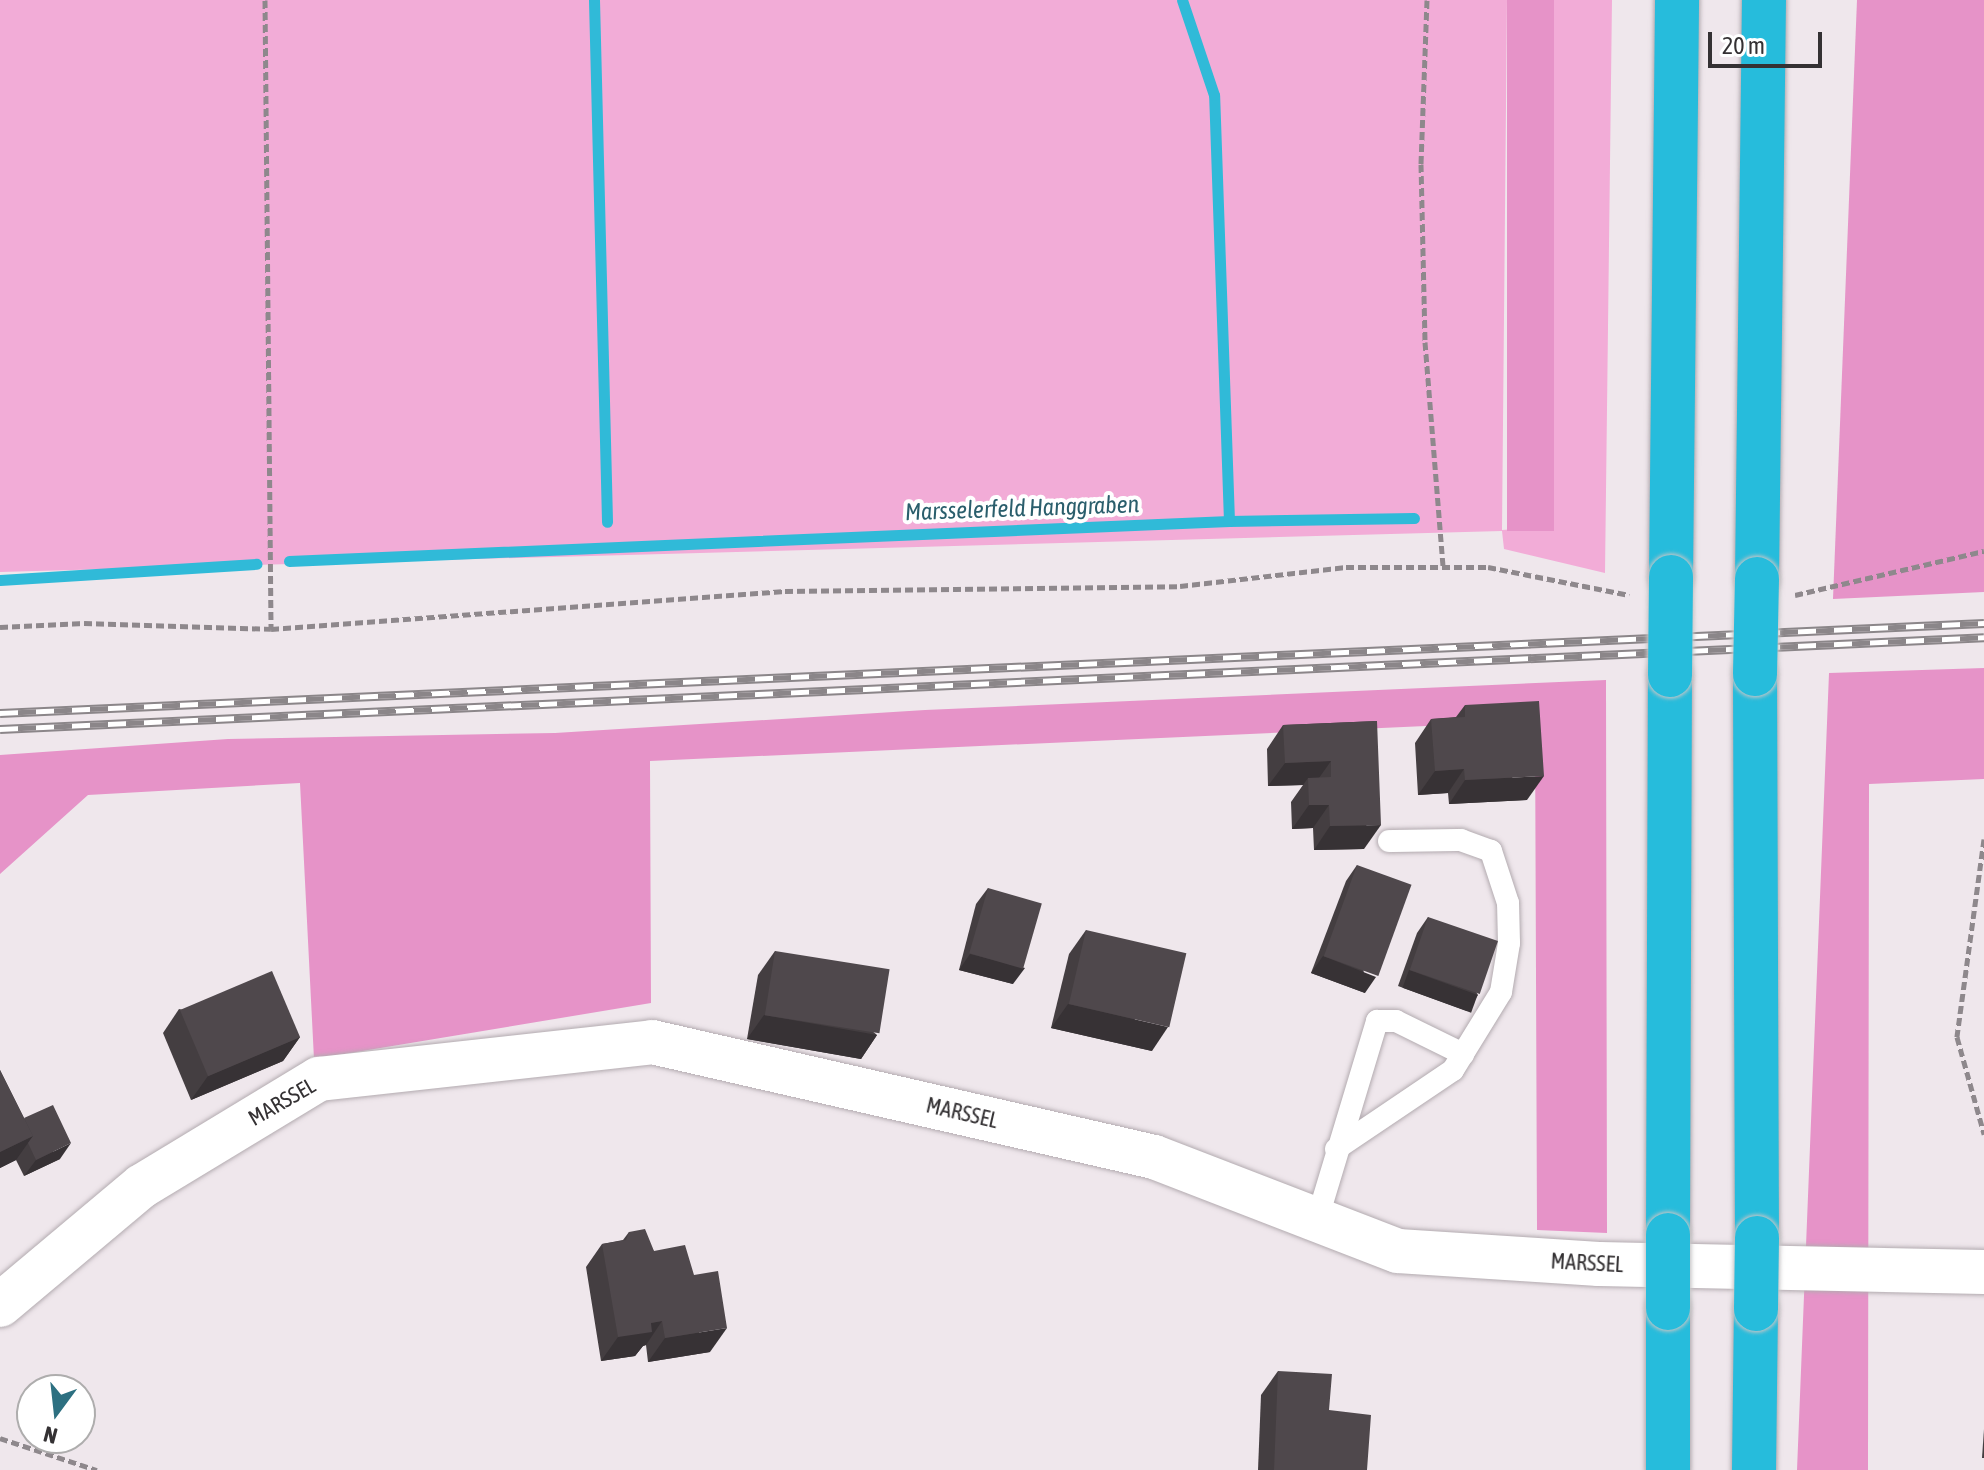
<!DOCTYPE html>
<html>
<head>
<meta charset="utf-8">
<style>
	body { margin:0 }
	#map { position:relative; width:1984px; height:1470px; overflow:hidden; background:#efe7ec; font-family:"Asap Condensed",sans-serif }
	div>[style] { position:absolute }
	[style*='--x'] { left:calc(var(--x)*1px); top:calc(var(--y)*1px); width:calc(var(--w)*1px); rotate:calc(var(--a)*1deg) }
	.green>* { inset:0; background:#f2acd7 }
	.forest>* { inset:0; background:#e693c8; transform-origin:0 0 }
	.stream>* { height:11px; margin:-5.5px; padding:0 5.5px; transform-origin:5.5px; border-radius:5.5px; background:#30bad8 }
	.path>* { height:5px; margin-top:-2.5px; transform-origin:0; background:repeating-linear-gradient(90deg,#8e888c 0 8px,transparent 0 12px) }
	.roads { filter:drop-shadow(0 0 2px #b3abb0) drop-shadow(0 0 2px #b3abb0) }
	.service>* { height:22px; margin:-11px; padding:0 11px; transform-origin:11px; border-radius:11px; background:#fff }
	.minor>* { height:44px; margin:-22px; padding:0 22px; transform-origin:22px; border-radius:22px; background:#fff }
	.motorway>* { height:44px; margin:-22px; padding:0 22px; transform-origin:22px; border-radius:22px; background:#26bcdc }
	.rail>* { height:9px; margin-top:-4.5px; transform-origin:0; background:repeating-linear-gradient(90deg,#fff 0 18px,#8b8689 0 36px); box-sizing:border-box; border-block:2px solid #8b8689 }
	.bridges { filter:drop-shadow(0 0 2px #c6c5c6) drop-shadow(0 0 2px #c6c5c6) }
	.motorway-bridge>* { height:44px; margin:-22px; padding:0 22px; transform-origin:22px; border-radius:22px; background:#26bcdc }
	.wall>* { inset:0; background:#443e41 }
	.shaded-wall>* { inset:0; background:#373235; transform-origin:0 0 }
	.building>* { inset:0; background:#4f484c; transform-origin:0 0 }
	span { translate:-50% -50%; white-space:nowrap; text-align:center; line-height:1.15; -webkit-text-stroke:8px #fff; paint-order:stroke }
	.street-label { font-size:22px; color:#343133 }
	.water-label { font-size:24px; color:#2a5e6c; font-style:italic }
	.north { position:absolute; left:16px; top:1374px; width:80px; height:80px; box-sizing:border-box; background:#fff; border:2px solid #aeadad; border-radius:50%; rotate:195deg; font-size:22px; font-weight:700; line-height:32px; text-align:center; color:#343133 }
	.north::after { content:''; display:block; margin:auto; width:28px; height:36px; background:#2d7081; clip-path:polygon(50% 0,100% 100%,50% 72%,0 100%) }
	.scale { position:absolute; left:1708px; top:32px; width:114px; height:36px; box-sizing:border-box; border:4px solid #343133; border-top:0; padding-left:10px; font-size:24px; line-height:28px; white-space:nowrap; color:#343133; -webkit-text-stroke:6px #fff; paint-order:stroke }
</style>
</head>
<body>
<div id="map">
	<div class="green">
		<i style="clip-path:polygon(0 0,1507px 0,1502px 530px,1545px 527px,1554px 0,1612px 0,1605px 573px,1504px 549px,1502px 531px,0 572px)"></i>
	</div>
	<div class="forest">
		<i style="left:1507px;top:0;width:47px;height:531px"></i>
		<i style="clip-path:polygon(1857px 0,1984px 0,1984px 592px,1833px 599px)"></i>
		<i style="clip-path:polygon(1984px 668px,1984px 779px,1869px 784px,1868px 1470px,1797px 1470px,1829px 673px)"></i>
		<i style="clip-path:polygon(1606px 680px,1607px 1233px,1537px 1230px,1535px 721px,650px 761px,651px 1003px,314px 1059px,300px 783px,88px 795px,0 874px,0 755px,228px 739px,555px 733px,925px 710px)"></i>
	</div>
	<div class="stream">
		<i style="--x:594;--y:0;--w:522;--a:88.57"></i>
		<i style="--x:1229;--y:521;--w:185;--a:-0.9"></i>
		<i style="--x:289;--y:561;--w:941;--a:-2.44"></i>
		<i style="--x:1229;--y:521;--w:426;--a:-92"></i>
		<i style="--x:1214;--y:95;--w:100;--a:-108.6"></i>
		<i style="--x:0;--y:580;--w:257;--a:-3.6"></i>
	</div>
	<div class="path">
		<i style="--x:265;--y:0;--w:629;--a:89.45"></i>
		<i style="--x:1427;--y:0;--w:164;--a:92.1"></i>
		<i style="--x:1421;--y:164;--w:178;--a:88.7"></i>
		<i style="--x:1425;--y:342;--w:226;--a:85.4"></i>
		<i style="--x:1795;--y:595;--w:194;--a:-13.1"></i>
		<i style="--x:0;--y:627;--w:84;--a:-2.7"></i>
		<i style="--x:84;--y:623;--w:187;--a:1.8"></i>
		<i style="--x:271;--y:629;--w:515;--a:-4.23"></i>
		<i style="--x:785;--y:591;--w:395;--a:-0.7"></i>
		<i style="--x:1180;--y:586;--w:167;--a:-6.5"></i>
		<i style="--x:1346;--y:567;--w:142;--a:0"></i>
		<i style="--x:1488;--y:567;--w:144;--a:11.2"></i>
		<i style="--x:1984;--y:839;--w:200;--a:97.8"></i>
		<i style="--x:1957;--y:1037;--w:101;--a:74.4"></i>
		<i style="--x:0;--y:1438;--w:102;--a:18.3"></i>
	</div>
	<div class="roads">
		<div class="service">
			<i style="--x:1336;--y:1149;--w:141;--a:-34"></i>
			<i style="--x:1453;--y:1070;--w:92;--a:-58.4"></i>
			<i style="--x:1501;--y:992;--w:50;--a:-80.7"></i>
			<i style="--x:1509;--y:943;--w:40;--a:-91.4"></i>
			<i style="--x:1508;--y:903;--w:55;--a:-108.1"></i>
			<i style="--x:1491;--y:851;--w:32;--a:-160"></i>
			<i style="--x:1461;--y:840;--w:72;--a:179.2"></i>
			<i style="--x:1317;--y:1220;--w:208;--a:-73.2"></i>
			<i style="--x:1377;--y:1021;--w:19;--a:0"></i>
			<i style="--x:1396;--y:1021;--w:75;--a:26.2"></i>
		</div>
		<div class="minor">
			<i style="--x:0;--y:1305;--w:185;--a:-40"></i>
			<i style="--x:142;--y:1186;--w:207;--a:-31.2"></i>
			<i style="--x:319;--y:1079;--w:335;--a:-6.3"></i>
			<i style="--x:652;--y:1042;--w:515;--a:12.9"></i>
			<i style="--x:1154;--y:1157;--w:261;--a:21.1"></i>
			<i style="--x:1398;--y:1251;--w:201;--a:3.7"></i>
			<i style="--x:1599;--y:1264;--w:385;--a:1.2"></i>
		</div>
		<div class="motorway">
			<i style="--x:1671;--y:577;--w:577;--a:-89.4"></i>
			<i style="--x:1757;--y:579;--w:579;--a:-89.31"></i>
			<i style="--x:1755;--y:674;--w:564;--a:89.8"></i>
			<i style="--x:1668;--y:1235;--w:560;--a:-89.8"></i>
			<i style="--x:1668;--y:1308;--w:162;--a:90"></i>
			<i style="--x:1754;--y:1470;--w:161;--a:-89.3"></i>
		</div>
	</div>
	<div class="rail">
		<i style="--x:0;--y:713;--w:1986;--a:-2.6"></i>
		<i style="--x:0;--y:729;--w:1986;--a:-2.65"></i>
	</div>
	<div class="bridges">
		<div class="motorway-bridge">
			<i style="--x:1755;--y:674;--w:95;--a:-88.8"></i>
			<i style="--x:1670;--y:675;--w:98;--a:-89.4"></i>
			<i style="--x:1668;--y:1308;--w:73;--a:-90"></i>
			<i style="--x:1756;--y:1309;--w:71;--a:-89.2"></i>
		</div>
	</div>
	<div class="wall">
		<i style="clip-path:polygon(1465px 705px,1527px 800px,1449px 804px,1448px 793px,1418px 795px,1415px 743px,1431px 719px,1456px 717px)"></i>
		<i style="clip-path:polygon(1377px 721px,1364px 849px,1314px 850px,1313px 828px,1292px 829px,1291px 802px,1303px 785px,1268px 786px,1267px 749px,1283px 725px)"></i>
		<i style="clip-path:polygon(1357px 865px,1365px 993px,1311px 973px,1346px 881px)"></i>
		<i style="clip-path:polygon(988px 888px,1013px 984px,959px 970px,976px 904px)"></i>
		<i style="clip-path:polygon(1428px 917px,1478px 995px,1467px 1011px,1398px 986px,1417px 933px)"></i>
		<i style="clip-path:polygon(1086px 930px,1152px 1051px,1051px 1028px,1069px 954px)"></i>
		<i style="clip-path:polygon(775px 951px,877px 1035px,861px 1059px,747px 1039px,758px 975px)"></i>
		<i style="clip-path:polygon(179px 1009px,300px 1037px,283px 1061px,191px 1100px,163px 1033px)"></i>
		<i style="clip-path:polygon(0 1070px,24px 1118px,60px 1159px,24px 1176px,16px 1160px,0 1168px)"></i>
		<i style="clip-path:polygon(629px 1232px,654px 1251px,710px 1352px,648px 1362px,646px 1345px,643px 1346px,635px 1356px,601px 1361px,586px 1267px,602px 1244px,623px 1240px)"></i>
		<i style="clip-path:polygon(1278px 1371px,1329px 1410px,1367px 1470px,1258px 1470px,1261px 1395px)"></i>
		<i style="clip-path:polygon(1984px 1429px,1984px 1458px,1982px 1458px)"></i>
	</div>
	<div class="shaded-wall">
		<i style="clip-path:polygon(1331px 761px,1314px 785px,1308px 778px,1303px 785px,1268px 786px,1285px 763px)"></i>
		<i style="clip-path:polygon(1464px 769px,1448px 793px,1418px 795px,1435px 771px)"></i>
		<i style="clip-path:polygon(1544px 776px,1527px 800px,1449px 804px,1465px 780px)"></i>
		<i style="clip-path:polygon(1309px 805px,1329px 805px,1313px 828px,1292px 829px)"></i>
		<i style="clip-path:polygon(1381px 825px,1364px 849px,1314px 850px,1330px 826px)"></i>
		<i style="clip-path:polygon(970px 954px,1025px 968px,1013px 984px,959px 970px)"></i>
		<i style="clip-path:polygon(1323px 956px,1376px 977px,1365px 993px,1311px 973px)"></i>
		<i style="left:1409px;top:970px;width:73px;height:19px;rotate:20deg"></i>
		<i style="clip-path:polygon(1068px 1004px,1168px 1027px,1152px 1051px,1051px 1028px)"></i>
		<i style="clip-path:polygon(764px 1015px,877px 1035px,861px 1059px,747px 1039px)"></i>
		<i style="clip-path:polygon(300px 1037px,283px 1061px,191px 1100px,208px 1076px)"></i>
		<i style="clip-path:polygon(33px 1136px,16px 1160px,0 1168px,0 1152px)"></i>
		<i style="clip-path:polygon(71px 1143px,60px 1159px,24px 1176px,36px 1160px)"></i>
		<i style="clip-path:polygon(662px 1321px,646px 1345px,643px 1346px,635px 1356px,601px 1361px,618px 1337px,651px 1323px)"></i>
		<i style="clip-path:polygon(727px 1328px,710px 1352px,648px 1362px,665px 1338px)"></i>
	</div>
	<div class="building">
		<i style="clip-path:polygon(1539px 701px,1544px 776px,1465px 780px,1464px 769px,1435px 771px,1431px 719px,1465px 717px,1465px 705px)"></i>
		<i style="clip-path:polygon(1377px 721px,1381px 825px,1330px 826px,1329px 805px,1309px 805px,1308px 778px,1331px 777px,1331px 761px,1285px 763px,1283px 725px)"></i>
		<i style="left:1357px;top:865px;width:58px;height:97px;rotate:20deg"></i>
		<i style="left:988px;top:888px;width:56px;height:68px;rotate:16deg"></i>
		<i style="left:1428px;top:917px;width:74px;height:56px;rotate:19deg"></i>
		<i style="left:1086px;top:930px;width:103px;height:76px;rotate:13deg"></i>
		<i style="left:775px;top:951px;width:116px;height:65px;rotate:9deg"></i>
		<i style="left:272px;top:971px;width:72px;height:100px;rotate:67deg"></i>
		<i style="clip-path:polygon(0 1070px,33px 1136px,0 1152px)"></i>
		<i style="clip-path:polygon(53px 1105px,71px 1143px,36px 1160px,28px 1143px,33px 1136px,24px 1118px)"></i>
		<i style="clip-path:polygon(645px 1229px,654px 1251px,685px 1245px,694px 1275px,718px 1271px,727px 1328px,665px 1338px,662px 1321px,651px 1323px,652px 1332px,618px 1337px,602px 1244px,626px 1240px,629px 1232px)"></i>
		<i style="clip-path:polygon(1278px 1371px,1332px 1374px,1329px 1410px,1371px 1415px,1367px 1470px,1274px 1470px)"></i>
	</div>
	<div class="street-label">
		<span style="left:282px;top:1102px;rotate:-30deg">MARSSEL</span>
		<span style="left:962px;top:1113px;rotate:13deg">MARSSEL</span>
		<span style="left:1587px;top:1263px;rotate:3deg">MARSSEL</span>
	</div>
	<div class="water-label">
		<span style="left:1022px;top:508px;rotate:-2deg">Marsselerfeld Hanggraben</span>
	</div>
	<div class="north">N</div>
	<div class="scale">20 m</div>
</div>
</body>
</html>
